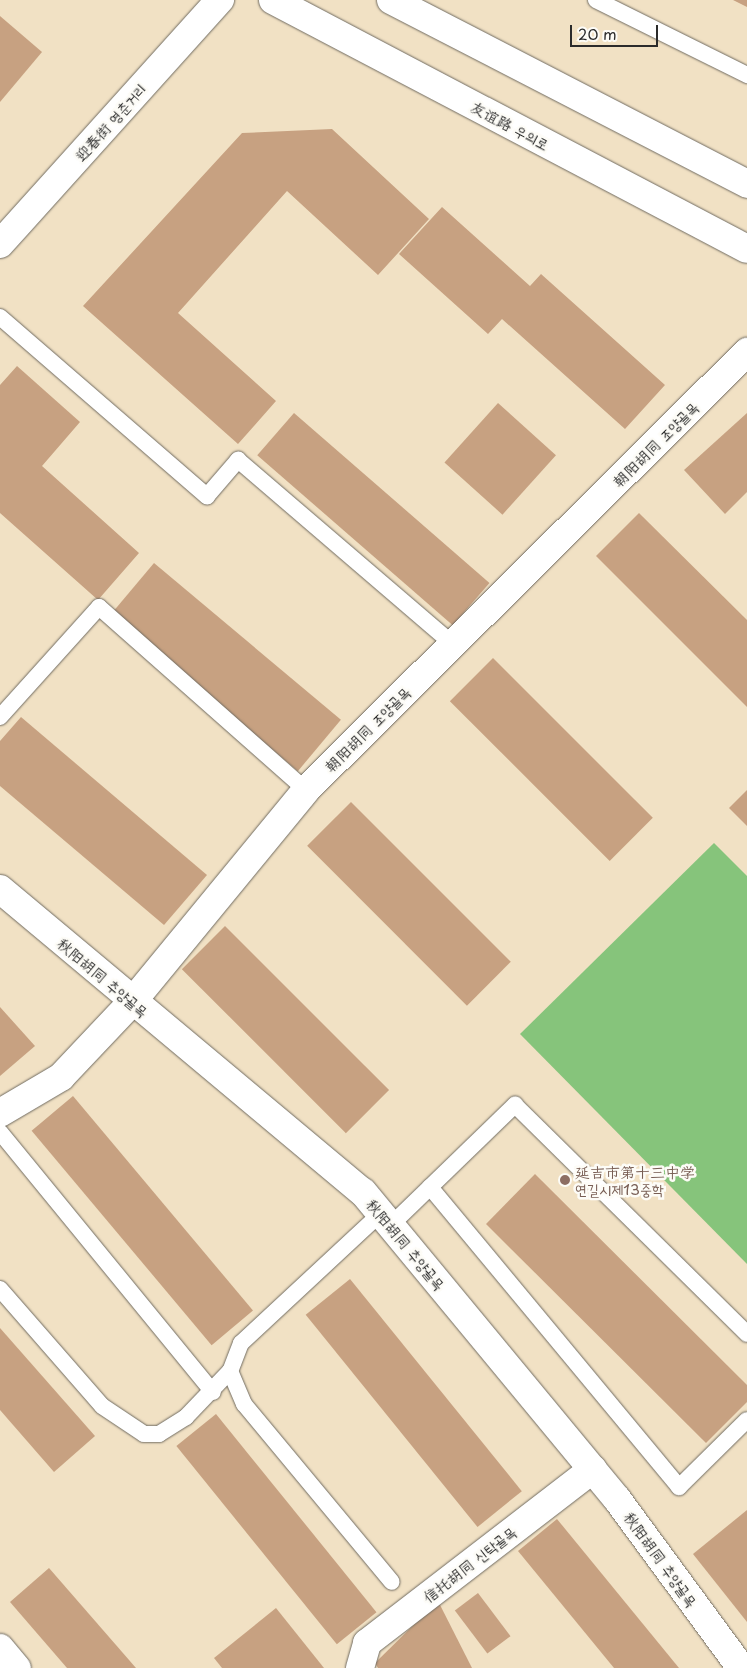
<!DOCTYPE html>
<html>
<head>
<meta charset="utf-8">
<style>
	body { margin:0 }
	#map { position:relative; width:747px; height:1668px; overflow:hidden; background:#f1e1c4; font-family:"Playpen Sans","LXGW WenKai TC","Poor Story",sans-serif }
	div>[style] { position:absolute }
	[style*='--x'] { left:calc(var(--x)*1px); top:calc(var(--y)*1px); width:calc(var(--w)*1px); rotate:calc(var(--a)*1deg) }
	.green>* { inset:0; background:#86c47b }
	.building>* { inset:0; background:#c7a181; transform-origin:0 0 }
	.roads { filter:drop-shadow(0 0 1px #706b61) drop-shadow(0 0 1px #706b61) }
	.lane>* { height:16px; margin:-8px; padding:0 8px; transform-origin:8px; border-radius:8px; background:#fff }
	.street>* { height:28px; margin:-14px; padding:0 14px; transform-origin:14px; border-radius:14px; background:#fff }
	.secondary>* { height:28px; margin:-14px; padding:0 14px; transform-origin:14px; border-radius:14px; background:#fff }
	.dots>* { width:14px; height:14px; translate:-50% -50%; box-sizing:border-box; border:2px solid #fdfcf7; border-radius:50% }
	span { translate:-50% -50%; white-space:nowrap; text-align:center; line-height:1.15; -webkit-text-stroke:5px #fdfcf7; paint-order:stroke }
	.street-label { font-size:15px; color:#2b2b2b }
	.education-label { font-size:15px; color:#785e54 }
	.left { translate:0 -50%; text-align:left }
	.scale { position:absolute; left:570px; top:25px; width:88px; height:22px; box-sizing:border-box; border:2px solid #2b2b2b; border-top:0; padding-left:6px; font-size:15px; line-height:18px; white-space:nowrap; color:#2b2b2b; -webkit-text-stroke:4px #fdfcf7; paint-order:stroke }
</style>
</head>
<body>
<div id="map">
	<div class="green">
		<i style="clip-path:polygon(714px 843px,747px 876px,747px 1264px,520px 1034px)"></i>
	</div>
	<div class="building">
		<i style="clip-path:polygon(733px 0,747px 0,747px 7px)"></i>
		<i style="clip-path:polygon(0 16px,42px 52px,0 102px)"></i>
		<i style="clip-path:polygon(332px 129px,429px 219px,378px 275px,287px 191px,178px 313px,276px 401px,238px 444px,83px 306px,242px 133px)"></i>
		<i style="clip-path:polygon(442px 207px,530px 286px,541px 274px,665px 385px,625px 429px,502px 319px,488px 334px,399px 254px)"></i>
		<i style="clip-path:polygon(17px 366px,80px 422px,42px 466px,139px 553px,98px 600px,0 513px,0 385px)"></i>
		<i style="left:498px;top:403px;width:78px;height:80px;rotate:42deg"></i>
		<i style="left:294px;top:413px;width:259px;height:56px;rotate:41deg"></i>
		<i style="clip-path:polygon(747px 413px,747px 492px,725px 514px,684px 470px)"></i>
		<i style="clip-path:polygon(639px 513px,747px 620px,747px 707px,596px 556px)"></i>
		<i style="left:154px;top:563px;width:244px;height:67px;rotate:40deg"></i>
		<i style="left:493px;top:658px;width:226px;height:61px;rotate:45deg"></i>
		<i style="clip-path:polygon(21px 717px,207px 875px,164px 925px,0 786px,0 741px)"></i>
		<i style="clip-path:polygon(747px 790px,747px 826px,729px 808px)"></i>
		<i style="left:351px;top:802px;width:226px;height:62px;rotate:45deg"></i>
		<i style="left:225px;top:926px;width:232px;height:61px;rotate:45deg"></i>
		<i style="clip-path:polygon(0 1007px,35px 1046px,0 1076px)"></i>
		<i style="left:73px;top:1096px;width:280px;height:54px;rotate:50deg"></i>
		<i style="clip-path:polygon(535px 1174px,747px 1385px,747px 1402px,706px 1443px,486px 1224px)"></i>
		<i style="left:350px;top:1279px;width:273px;height:57px;rotate:51deg"></i>
		<i style="clip-path:polygon(0 1328px,95px 1436px,54px 1472px,0 1410px)"></i>
		<i style="left:216px;top:1414px;width:255px;height:51px;rotate:51deg"></i>
		<i style="clip-path:polygon(747px 1510px,747px 1622px,693px 1554px)"></i>
		<i style="clip-path:polygon(557px 1519px,679px 1668px,614px 1668px,518px 1551px)"></i>
		<i style="clip-path:polygon(49px 1568px,136px 1668px,67px 1668px,10px 1602px)"></i>
		<i style="left:478px;top:1593px;width:54px;height:29px;rotate:53deg"></i>
		<i style="clip-path:polygon(438px 1601px,472px 1668px,378px 1668px,375px 1663px)"></i>
		<i style="clip-path:polygon(276px 1608px,324px 1668px,222px 1668px,214px 1658px)"></i>
	</div>
	<div class="roads">
		<div class="lane">
			<i style="--x:596;--y:0;--w:169;--a:26.4"></i>
			<i style="--x:0;--y:317;--w:274;--a:40.9"></i>
			<i style="--x:207;--y:496;--w:48;--a:-49.3"></i>
			<i style="--x:238;--y:460;--w:283;--a:40.6"></i>
			<i style="--x:0;--y:717;--w:148;--a:-48"></i>
			<i style="--x:99;--y:607;--w:276;--a:41.5"></i>
			<i style="--x:0;--y:1132;--w:336;--a:50.7"></i>
			<i style="--x:430;--y:1187;--w:390;--a:50.3"></i>
			<i style="--x:679;--y:1487;--w:95;--a:-44.6"></i>
			<i style="--x:381;--y:1213;--w:191;--a:137.1"></i>
			<i style="--x:241;--y:1343;--w:30;--a:111"></i>
			<i style="--x:230;--y:1371;--w:36;--a:67"></i>
			<i style="--x:244;--y:1404;--w:231;--a:50.3"></i>
			<i style="--x:391;--y:1225;--w:173;--a:-44.1"></i>
			<i style="--x:515;--y:1105;--w:326;--a:44.6"></i>
			<i style="--x:0;--y:1289;--w:155;--a:48.9"></i>
			<i style="--x:102;--y:1406;--w:50;--a:33.7"></i>
			<i style="--x:144;--y:1434;--w:15;--a:0"></i>
			<i style="--x:159;--y:1434;--w:32;--a:-32"></i>
			<i style="--x:186;--y:1417;--w:64;--a:-46.3"></i>
		</div>
		<div class="street">
			<i style="--x:0;--y:889;--w:473;--a:39.9"></i>
			<i style="--x:363;--y:1192;--w:398;--a:50.4"></i>
			<i style="--x:617;--y:1499;--w:210;--a:53.7"></i>
			<i style="--x:0;--y:1113;--w:71;--a:-30.5"></i>
			<i style="--x:61;--y:1077;--w:103;--a:-46.6"></i>
			<i style="--x:132;--y:1002;--w:274;--a:-50.6"></i>
			<i style="--x:306;--y:790;--w:622;--a:-44.8"></i>
			<i style="--x:0;--y:1648;--w:26;--a:50"></i>
			<i style="--x:360;--y:1668;--w:26;--a:-74"></i>
			<i style="--x:367;--y:1643;--w:285;--a:-37.6"></i>
		</div>
		<div class="secondary">
			<i style="--x:273;--y:0;--w:535;--a:27.71"></i>
			<i style="--x:391;--y:0;--w:401;--a:27.3"></i>
			<i style="--x:0;--y:244;--w:329;--a:-48"></i>
		</div>
	</div>
	<div class="dots">
		<i style="left:565px;top:1180px;background:#8d6e63"></i>
	</div>
	<div class="street-label">
		<span style="left:110px;top:122px;rotate:-48deg">迎春街 영춘거리</span>
		<span style="left:510px;top:125px;rotate:28deg">友谊路 우의로</span>
		<span style="left:655px;top:444px;rotate:-45deg">朝阳胡同 조양골목</span>
		<span style="left:367px;top:729px;rotate:-45deg">朝阳胡同 조양골목</span>
		<span style="left:103px;top:977px;rotate:40deg">秋阳胡同 추양골목</span>
		<span style="left:406px;top:1244px;rotate:50deg">秋阳胡同 추양골목</span>
		<span style="left:661px;top:1559px;rotate:54deg">秋阳胡同 추양골목</span>
		<span style="left:469px;top:1564px;rotate:-38deg">信托胡同 신탁골목</span>
	</div>
	<div class="education-label">
		<span class="left" style="left:575px;top:1180px">延吉市第十三中学<br>연길시제13중학</span>
	</div>
	<div class="scale">20 m</div>
</div>
</body>
</html>
